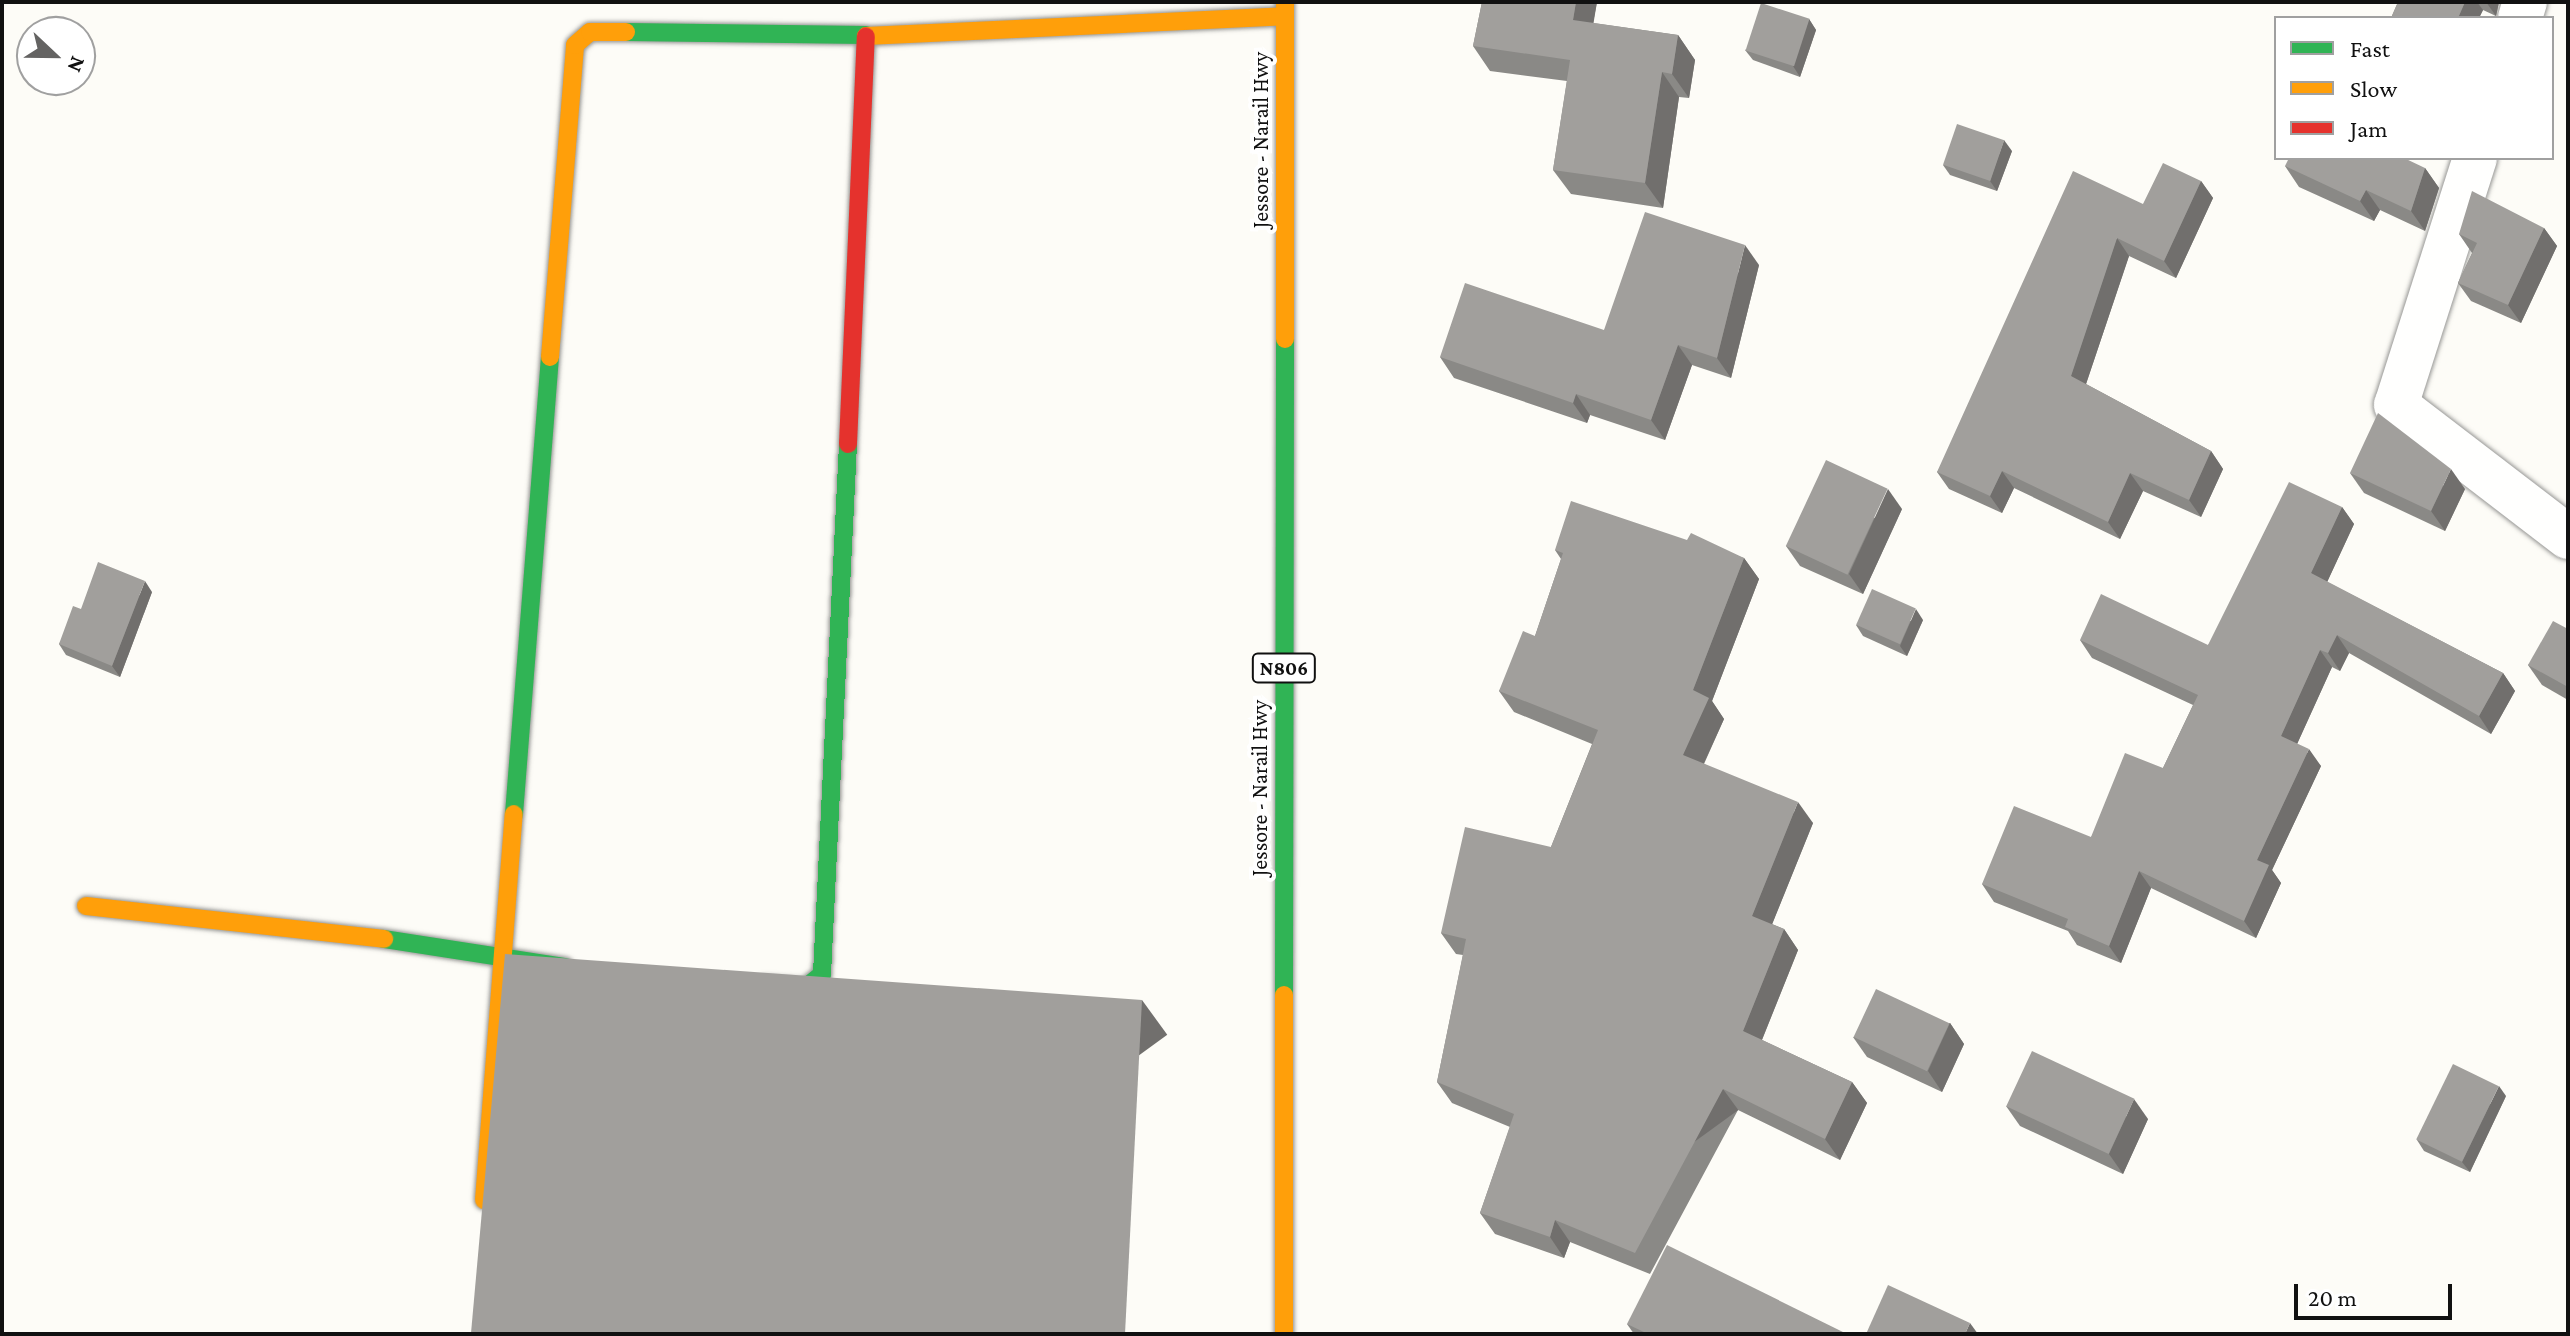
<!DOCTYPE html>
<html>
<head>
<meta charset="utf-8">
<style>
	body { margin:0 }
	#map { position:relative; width:2570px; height:1336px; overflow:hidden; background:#fdfcf7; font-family:"Crimson Pro",serif }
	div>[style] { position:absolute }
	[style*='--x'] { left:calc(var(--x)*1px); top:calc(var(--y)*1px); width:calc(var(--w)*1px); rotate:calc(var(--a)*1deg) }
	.roads { filter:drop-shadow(0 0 2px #979795) drop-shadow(0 0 2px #979795) }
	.street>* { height:44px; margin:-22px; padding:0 22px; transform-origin:22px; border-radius:22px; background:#fffffe }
	.fast>* { height:18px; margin:-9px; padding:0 9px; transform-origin:9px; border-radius:9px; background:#30b455 }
	.slow>* { height:18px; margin:-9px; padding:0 9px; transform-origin:9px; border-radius:9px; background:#ff9f0a }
	.jam>* { height:18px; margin:-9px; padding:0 9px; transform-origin:9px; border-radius:9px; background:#e5322d }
	.wall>* { inset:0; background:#8a8986 }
	.shaded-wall>* { inset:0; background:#716f6d; transform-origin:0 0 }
	.building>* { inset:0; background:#a19f9c; transform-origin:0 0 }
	span { translate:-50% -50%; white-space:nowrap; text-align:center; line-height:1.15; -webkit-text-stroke:8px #fff; paint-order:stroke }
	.shield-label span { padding:2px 6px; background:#fff; border:2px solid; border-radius:6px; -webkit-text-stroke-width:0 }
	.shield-label { font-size:20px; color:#111; font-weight:700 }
	.street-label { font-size:22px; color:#111 }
	.frame { position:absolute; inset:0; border:4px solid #111; pointer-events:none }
	.legend { position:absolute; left:2274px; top:16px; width:280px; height:144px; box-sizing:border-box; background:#fff; border:2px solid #a0a0a0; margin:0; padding:10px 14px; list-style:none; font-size:24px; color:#111 }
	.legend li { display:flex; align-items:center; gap:16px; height:40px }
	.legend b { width:40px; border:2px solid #a0a0a0 }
	.north { position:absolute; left:16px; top:16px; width:80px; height:80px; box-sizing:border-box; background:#fff; border:2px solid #a0a0a0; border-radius:50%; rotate:112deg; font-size:22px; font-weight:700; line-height:32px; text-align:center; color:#111 }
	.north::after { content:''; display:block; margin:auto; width:28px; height:36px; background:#646362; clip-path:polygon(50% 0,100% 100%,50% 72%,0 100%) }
	.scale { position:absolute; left:2294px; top:1284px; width:158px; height:36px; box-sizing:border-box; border:4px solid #111; border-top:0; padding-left:10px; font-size:24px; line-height:28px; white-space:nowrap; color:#111; -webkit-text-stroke:6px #fff; paint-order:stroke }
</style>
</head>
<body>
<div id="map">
	<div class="roads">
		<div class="street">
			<i style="--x:2520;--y:18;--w:17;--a:-73"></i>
			<i style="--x:2475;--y:158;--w:259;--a:107.7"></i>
			<i style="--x:2396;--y:405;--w:217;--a:37.5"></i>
		</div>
		<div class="fast">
			<i style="--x:626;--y:32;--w:240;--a:0.7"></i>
			<i style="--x:514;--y:814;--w:458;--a:-85.5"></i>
			<i style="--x:384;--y:939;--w:183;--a:8.8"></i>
			<i style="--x:765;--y:985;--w:40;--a:4.3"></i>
			<i style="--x:805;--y:988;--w:22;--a:-39"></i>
			<i style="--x:822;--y:974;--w:531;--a:-87.19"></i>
			<i style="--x:1284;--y:995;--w:656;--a:-89.91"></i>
		</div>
		<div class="slow">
			<i style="--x:866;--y:36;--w:419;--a:-2.7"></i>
			<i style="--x:1285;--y:339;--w:337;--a:-90"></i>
			<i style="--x:550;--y:357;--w:313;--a:-85.4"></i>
			<i style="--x:575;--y:45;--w:20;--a:-41"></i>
			<i style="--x:590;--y:32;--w:36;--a:0"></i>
			<i style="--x:86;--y:906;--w:300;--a:6.3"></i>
			<i style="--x:484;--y:1200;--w:387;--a:-85.6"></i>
			<i style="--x:1284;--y:1334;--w:339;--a:-90"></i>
		</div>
		<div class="jam">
			<i style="--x:848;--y:444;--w:408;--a:-87.5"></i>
		</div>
	</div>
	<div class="wall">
		<i style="clip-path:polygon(1482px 2px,1597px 2px,1593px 23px,1678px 35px,1695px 60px,1689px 98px,1679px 97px,1663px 208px,1571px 194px,1553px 170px,1567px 81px,1490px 71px,1473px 46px)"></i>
		<i style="clip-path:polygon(2398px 2px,2499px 2px,2496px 16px,2483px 10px,2479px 18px,2391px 18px)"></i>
		<i style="clip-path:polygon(1809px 19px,1816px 30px,1800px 77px,1753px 60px,1745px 50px)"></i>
		<i style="clip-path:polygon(2012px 151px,1997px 191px,1950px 175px,1943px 165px)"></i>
		<i style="clip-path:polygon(2285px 166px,2425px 168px,2439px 188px,2425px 231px,2380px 210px,2374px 221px,2299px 187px)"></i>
		<i style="clip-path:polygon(2201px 181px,2213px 198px,2176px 278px,2129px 256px,2086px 384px,2211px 451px,2223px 469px,2201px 517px,2143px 491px,2120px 539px,2014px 488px,2002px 513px,1949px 489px,1937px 472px,2143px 204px)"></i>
		<i style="clip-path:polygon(2544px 228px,2557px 246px,2521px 323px,2471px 301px,2458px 283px,2472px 253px,2459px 234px)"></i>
		<i style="clip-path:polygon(1759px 265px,1731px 378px,1692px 365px,1665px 440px,1590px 415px,1587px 423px,1454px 378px,1440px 357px,1604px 330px)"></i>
		<i style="clip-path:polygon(2350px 473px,2465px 489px,2445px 531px,2364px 493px)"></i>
		<i style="clip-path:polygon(2342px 507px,2354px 524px,2327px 582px,2503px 673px,2515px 691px,2491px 734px,2349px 653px,2340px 671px,2332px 667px,2297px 744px,2321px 766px,2272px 870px,2281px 883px,2256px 938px,2151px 888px,2121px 963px,2077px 945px,2068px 931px,1994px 902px,1982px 884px,2091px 837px,2163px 768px,2193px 705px,2092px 658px,2080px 640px,2208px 645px)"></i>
		<i style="clip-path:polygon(1902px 509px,1863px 594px,1800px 566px,1786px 546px)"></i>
		<i style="clip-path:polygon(1687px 540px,1744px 558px,1759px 579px,1712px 701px,1724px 719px,1704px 764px,1813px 823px,1772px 924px,1784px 929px,1798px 950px,1762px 1040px,1852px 1082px,1867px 1103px,1840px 1160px,1738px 1110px,1650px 1274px,1570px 1242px,1564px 1258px,1495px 1234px,1480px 1213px,1510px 1127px,1452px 1103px,1437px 1082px,1463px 955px,1456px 954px,1441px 933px,1551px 847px,1592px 744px,1514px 712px,1499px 691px,1535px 636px,1561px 559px,1555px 550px)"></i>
		<i style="clip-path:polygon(152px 592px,120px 677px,66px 655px,59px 644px,81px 609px)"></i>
		<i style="clip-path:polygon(1923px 620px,1907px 656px,1863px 636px,1856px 625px)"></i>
		<i style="clip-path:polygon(2568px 629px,2568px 700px,2542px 685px,2528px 665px)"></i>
		<i style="clip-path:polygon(1950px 1023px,1964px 1044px,1942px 1092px,1867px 1057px,1853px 1037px)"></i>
		<i style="clip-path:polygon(2506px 1096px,2470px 1172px,2424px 1151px,2417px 1140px)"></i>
		<i style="clip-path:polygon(2006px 1106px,2148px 1119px,2123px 1174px,2020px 1126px)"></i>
		<i style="clip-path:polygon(1627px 1324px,1847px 1334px,1634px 1334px)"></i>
	</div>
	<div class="shaded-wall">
		<i style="clip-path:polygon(1576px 2px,1597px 2px,1590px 44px,1573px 20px)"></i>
		<i style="clip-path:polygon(2465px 2px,2477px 2px,2483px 10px,2479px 18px,2458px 18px)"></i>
		<i style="clip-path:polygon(2486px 2px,2499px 2px,2496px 16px)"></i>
		<i style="clip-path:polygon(1809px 19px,1816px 30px,1800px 77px,1793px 66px)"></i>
		<i style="clip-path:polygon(1678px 35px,1695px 60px,1689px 98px,1672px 74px)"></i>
		<i style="clip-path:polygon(1662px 72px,1679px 97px,1663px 208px,1645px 183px)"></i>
		<i style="clip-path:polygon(2004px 140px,2012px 151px,1997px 191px,1990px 181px)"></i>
		<i style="clip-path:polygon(2425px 168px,2439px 188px,2425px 231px,2411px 211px)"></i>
		<i style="clip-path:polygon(2201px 181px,2213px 198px,2176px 278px,2164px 261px)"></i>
		<i style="clip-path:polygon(2366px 190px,2380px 210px,2374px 221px,2360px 201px)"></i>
		<i style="clip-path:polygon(2544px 228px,2557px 246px,2521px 323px,2508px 305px)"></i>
		<i style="clip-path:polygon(2117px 238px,2129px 256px,2083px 393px,2071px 376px)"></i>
		<i style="clip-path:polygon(1745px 245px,1759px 265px,1731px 378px,1717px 358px)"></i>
		<i style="clip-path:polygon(1678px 345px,1692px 365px,1665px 440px,1651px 420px)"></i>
		<i style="clip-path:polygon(1576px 394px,1590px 415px,1587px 423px,1573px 403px)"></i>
		<i style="clip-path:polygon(2211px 451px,2223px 469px,2201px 517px,2189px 500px)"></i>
		<i style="clip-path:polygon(2451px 469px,2465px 489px,2445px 531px,2431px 511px)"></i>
		<i style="clip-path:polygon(2002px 471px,2014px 488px,2002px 513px,1990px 496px)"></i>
		<i style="clip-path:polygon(2130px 473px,2143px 491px,2120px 539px,2108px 522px)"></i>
		<i style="clip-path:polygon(1888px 489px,1902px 509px,1863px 594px,1849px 574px)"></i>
		<i style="clip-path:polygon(2342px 507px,2354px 524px,2323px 591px,2311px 573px)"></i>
		<i style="clip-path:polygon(1744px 558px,1759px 579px,1712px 701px,1724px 719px,1698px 776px,1683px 755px,1693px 690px)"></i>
		<i style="clip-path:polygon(145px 581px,152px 592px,120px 677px,112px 666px)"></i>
		<i style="clip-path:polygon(1916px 609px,1923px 620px,1907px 656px,1900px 646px)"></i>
		<i style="clip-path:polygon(2337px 635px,2349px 653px,2340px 671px,2328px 653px)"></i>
		<i style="clip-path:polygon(2320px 650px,2332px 667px,2293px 753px,2281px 736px)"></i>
		<i style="clip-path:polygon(2503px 673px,2515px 691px,2491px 734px,2479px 716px)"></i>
		<i style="clip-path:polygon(2309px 749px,2321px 766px,2272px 870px,2281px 883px,2256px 938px,2244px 921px,2257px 860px)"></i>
		<i style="clip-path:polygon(1798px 802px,1813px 823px,1767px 937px,1752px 916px)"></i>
		<i style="clip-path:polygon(2139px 871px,2151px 888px,2121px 963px,2109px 946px)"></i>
		<i style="clip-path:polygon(1784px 929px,1798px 950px,1757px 1052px,1743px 1031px)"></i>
		<i style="left:1142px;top:1000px;width:43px;height:334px;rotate:54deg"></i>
		<i style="clip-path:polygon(1950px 1023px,1964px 1044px,1942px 1092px,1928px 1071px)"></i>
		<i style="clip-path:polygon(1852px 1082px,1867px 1103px,1840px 1160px,1825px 1139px)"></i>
		<i style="clip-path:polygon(2499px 1086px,2506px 1096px,2470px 1172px,2462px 1162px)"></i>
		<i style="left:1723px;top:1089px;width:26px;height:186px;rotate:54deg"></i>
		<i style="clip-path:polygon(2134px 1099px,2148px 1119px,2123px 1174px,2109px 1154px)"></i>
		<i style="clip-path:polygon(1555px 1220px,1570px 1242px,1564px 1258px,1550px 1237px)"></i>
		<i style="clip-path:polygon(1970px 1323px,1978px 1334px,1965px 1334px)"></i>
	</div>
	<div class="building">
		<i style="clip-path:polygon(1482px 2px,1576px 2px,1573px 20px,1678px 35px,1672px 74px,1662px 72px,1645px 183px,1553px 170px,1570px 60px,1473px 46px)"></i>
		<i style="clip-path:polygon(2398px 2px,2465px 2px,2458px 18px,2391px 18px)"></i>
		<i style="left:1761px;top:3px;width:51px;height:50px;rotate:18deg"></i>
		<i style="left:1957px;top:124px;width:50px;height:43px;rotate:19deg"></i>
		<i style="clip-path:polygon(2289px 158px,2404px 158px,2425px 168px,2411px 211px,2366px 190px,2360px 201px,2285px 166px)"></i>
		<i style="clip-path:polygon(2163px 163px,2201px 181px,2164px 261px,2117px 238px,2071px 376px,2211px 451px,2189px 500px,2130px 473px,2108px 522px,2002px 471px,1990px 496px,1937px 472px,2073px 171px,2143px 204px)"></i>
		<i style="clip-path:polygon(2472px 191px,2544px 228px,2508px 305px,2458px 283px,2477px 243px,2459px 234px)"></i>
		<i style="clip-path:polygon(1645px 212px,1745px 245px,1717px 358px,1678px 345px,1651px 420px,1576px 394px,1573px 403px,1440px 357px,1465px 283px,1604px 330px)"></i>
		<i style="clip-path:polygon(2378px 413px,2451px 469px,2431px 511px,2350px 473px)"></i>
		<i style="left:1826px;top:460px;width:68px;height:95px;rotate:25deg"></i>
		<i style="clip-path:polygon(2289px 482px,2342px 507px,2311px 573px,2503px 673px,2479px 716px,2337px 635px,2328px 653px,2320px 650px,2281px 736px,2309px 749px,2257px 860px,2269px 865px,2244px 921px,2139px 871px,2109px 946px,2065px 927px,2068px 919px,1982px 884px,2014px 806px,2091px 837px,2125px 753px,2163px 768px,2198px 695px,2080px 640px,2101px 594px,2208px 645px)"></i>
		<i style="clip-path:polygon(1571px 501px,1687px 540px,1691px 533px,1744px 558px,1693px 690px,1709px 698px,1683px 755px,1798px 802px,1752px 916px,1784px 929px,1743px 1031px,1852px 1082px,1825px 1139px,1723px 1089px,1635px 1253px,1555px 1220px,1550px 1237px,1480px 1213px,1514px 1114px,1437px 1082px,1466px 939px,1441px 933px,1465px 827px,1551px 847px,1598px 730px,1499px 691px,1523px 631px,1535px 636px,1563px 553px,1555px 550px)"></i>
		<i style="clip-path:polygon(98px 562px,145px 581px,112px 666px,59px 644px,73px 606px,81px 609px)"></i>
		<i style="left:1872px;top:589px;width:48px;height:39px;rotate:24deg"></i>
		<i style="clip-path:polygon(2553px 621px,2568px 629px,2568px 687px,2528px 665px)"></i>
		<i style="clip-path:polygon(505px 954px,1142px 1000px,1125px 1334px,511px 1334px,471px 1333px)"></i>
		<i style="left:1876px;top:989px;width:81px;height:53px;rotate:25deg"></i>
		<i style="left:2032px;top:1051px;width:113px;height:61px;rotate:25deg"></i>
		<i style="left:2453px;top:1064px;width:51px;height:84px;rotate:26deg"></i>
		<i style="clip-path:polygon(1667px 1245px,1847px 1334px,1648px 1334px,1627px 1324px)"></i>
		<i style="clip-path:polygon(1888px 1285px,1970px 1323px,1965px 1334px,1866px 1334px)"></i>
	</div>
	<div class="shield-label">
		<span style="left:1284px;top:668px">N806</span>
	</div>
	<div class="street-label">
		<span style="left:1261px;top:140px;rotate:-90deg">Jessore - Narail Hwy</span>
		<span style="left:1260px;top:788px;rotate:-90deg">Jessore - Narail Hwy</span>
	</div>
	<div class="frame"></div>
	<ul class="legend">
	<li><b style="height:10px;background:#30b455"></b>Fast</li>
	<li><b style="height:10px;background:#ff9f0a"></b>Slow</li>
	<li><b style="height:10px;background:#e5322d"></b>Jam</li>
	</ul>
	<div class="north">N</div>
	<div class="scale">20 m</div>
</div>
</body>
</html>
